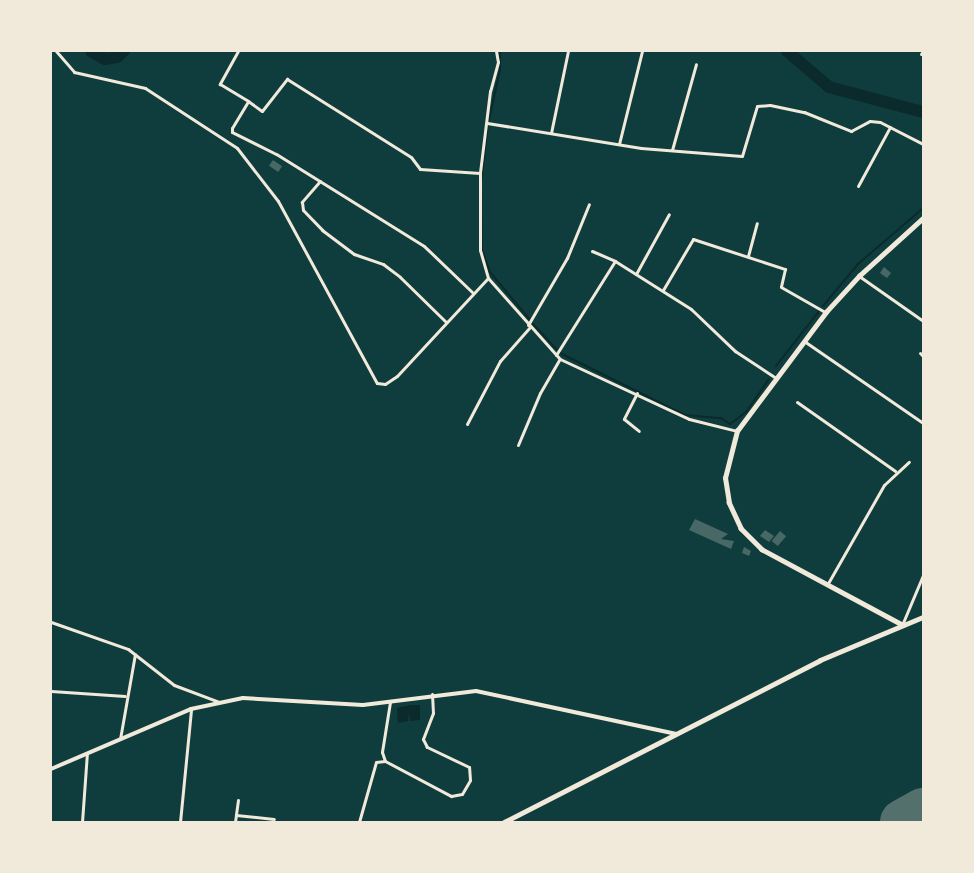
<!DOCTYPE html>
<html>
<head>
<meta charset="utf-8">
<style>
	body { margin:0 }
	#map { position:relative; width:974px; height:873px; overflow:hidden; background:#0f3d3e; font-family:"Varela Round",sans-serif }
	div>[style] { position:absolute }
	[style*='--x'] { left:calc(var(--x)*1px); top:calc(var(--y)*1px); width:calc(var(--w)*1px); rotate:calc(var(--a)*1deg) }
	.water>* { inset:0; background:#0a2a2b }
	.stream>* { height:2px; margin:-1px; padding:0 1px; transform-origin:1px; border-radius:1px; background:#0a2a2b }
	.river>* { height:12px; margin:-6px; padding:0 6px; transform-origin:6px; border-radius:6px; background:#0a2a2b }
	.runway>* { height:46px; margin:-23px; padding:0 23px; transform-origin:23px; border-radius:23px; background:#53706d }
	.building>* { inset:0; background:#486865; transform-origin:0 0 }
	.minor>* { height:3px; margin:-1.5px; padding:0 1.5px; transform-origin:1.5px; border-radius:1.5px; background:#f1e9da }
	.tertiary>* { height:4px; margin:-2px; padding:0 2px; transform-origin:2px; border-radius:2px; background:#f1e9da }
	.secondary>* { height:4.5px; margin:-2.25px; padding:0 2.25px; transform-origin:2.25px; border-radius:2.25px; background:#f1e9da }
	.primary>* { height:5px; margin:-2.5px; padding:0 2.5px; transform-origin:2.5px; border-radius:2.5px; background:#f1e9da }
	span { translate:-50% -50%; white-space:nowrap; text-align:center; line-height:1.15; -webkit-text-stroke:4.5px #f1e9da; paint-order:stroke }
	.frame { position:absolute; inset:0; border:52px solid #f1e9da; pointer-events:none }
</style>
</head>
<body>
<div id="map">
	<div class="water">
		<i style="clip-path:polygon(411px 705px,420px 705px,420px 720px,410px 721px,409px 712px,408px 721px,398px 723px,397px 708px)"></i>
	</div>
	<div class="stream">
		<i style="--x:489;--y:120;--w:51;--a:-77.6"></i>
		<i style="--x:500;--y:70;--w:19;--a:-90"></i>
		<i style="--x:488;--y:124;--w:60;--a:96.7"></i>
		<i style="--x:481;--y:184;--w:66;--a:89.1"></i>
		<i style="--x:482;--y:250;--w:23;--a:70"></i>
		<i style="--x:490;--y:272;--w:64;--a:50.1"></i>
		<i style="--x:823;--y:306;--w:55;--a:-50.2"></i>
		<i style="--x:858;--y:264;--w:86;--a:-40.7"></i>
		<i style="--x:533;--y:324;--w:35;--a:47"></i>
		<i style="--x:560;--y:353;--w:140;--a:26.4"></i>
		<i style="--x:685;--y:415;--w:36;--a:5"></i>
		<i style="--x:721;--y:418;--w:11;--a:34"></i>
		<i style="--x:730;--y:424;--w:20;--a:-37"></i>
		<i style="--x:746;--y:412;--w:40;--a:-55.1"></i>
		<i style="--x:776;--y:366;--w:71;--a:-51.8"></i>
	</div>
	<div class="river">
		<i style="--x:91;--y:51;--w:16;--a:30"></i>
		<i style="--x:105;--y:59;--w:12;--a:-9"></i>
		<i style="--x:117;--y:57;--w:9;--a:-41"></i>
		<i style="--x:787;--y:51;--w:55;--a:40.6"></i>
		<i style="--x:829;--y:87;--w:97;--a:14.9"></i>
	</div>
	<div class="runway">
		<i style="--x:903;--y:822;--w:23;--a:-29"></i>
	</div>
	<div class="building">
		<i style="left:273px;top:160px;width:11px;height:7px;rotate:34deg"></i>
		<i style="clip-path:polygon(884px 267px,891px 273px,887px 278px,880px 273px)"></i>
		<i style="clip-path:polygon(695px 519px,728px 534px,721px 539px,734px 541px,731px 549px,689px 530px)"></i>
		<i style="clip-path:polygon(765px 530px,774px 536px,769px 542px,760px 536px)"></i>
		<i style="left:780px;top:531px;width:8px;height:13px;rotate:40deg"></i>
		<i style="clip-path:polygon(744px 547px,751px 551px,749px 556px,742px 553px)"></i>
	</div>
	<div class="minor">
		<i style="--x:56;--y:51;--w:28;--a:49"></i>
		<i style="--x:74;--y:72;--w:73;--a:12.7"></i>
		<i style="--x:145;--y:88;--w:110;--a:33.1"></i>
		<i style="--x:237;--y:148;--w:67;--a:52.3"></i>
		<i style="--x:278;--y:201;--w:207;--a:61.5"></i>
		<i style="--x:377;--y:383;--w:8;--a:7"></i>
		<i style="--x:385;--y:384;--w:14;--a:-34"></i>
		<i style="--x:397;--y:376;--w:134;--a:-47.1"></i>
		<i style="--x:238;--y:51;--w:38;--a:119"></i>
		<i style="--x:220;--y:84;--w:33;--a:31"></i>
		<i style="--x:496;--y:51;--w:11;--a:80"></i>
		<i style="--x:498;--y:62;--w:30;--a:105"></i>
		<i style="--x:490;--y:91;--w:83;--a:97"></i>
		<i style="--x:480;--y:173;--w:77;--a:90"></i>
		<i style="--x:480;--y:250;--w:29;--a:74"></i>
		<i style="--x:488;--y:278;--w:108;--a:48.4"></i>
		<i style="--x:560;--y:359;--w:142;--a:24.9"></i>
		<i style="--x:689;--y:419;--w:49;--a:14"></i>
		<i style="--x:921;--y:54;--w:4;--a:-56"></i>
		<i style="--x:487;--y:123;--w:156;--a:9.2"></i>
		<i style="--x:641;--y:148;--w:101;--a:4.5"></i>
		<i style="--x:742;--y:156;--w:52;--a:-73.3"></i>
		<i style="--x:757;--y:106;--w:13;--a:-4"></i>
		<i style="--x:770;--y:105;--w:35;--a:12"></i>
		<i style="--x:804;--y:112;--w:51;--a:22"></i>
		<i style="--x:851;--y:131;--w:21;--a:-28"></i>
		<i style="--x:870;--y:121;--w:10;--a:6"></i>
		<i style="--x:880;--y:122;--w:48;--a:27.1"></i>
		<i style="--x:551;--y:133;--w:84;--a:-78.3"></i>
		<i style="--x:619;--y:144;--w:96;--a:-76.1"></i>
		<i style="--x:672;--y:150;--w:89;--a:-74.4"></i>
		<i style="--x:320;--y:181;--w:28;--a:131"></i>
		<i style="--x:302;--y:202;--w:8;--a:83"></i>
		<i style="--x:303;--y:210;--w:28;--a:46"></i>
		<i style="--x:322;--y:230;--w:40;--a:37"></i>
		<i style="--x:354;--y:254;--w:31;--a:19"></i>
		<i style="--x:383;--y:264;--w:21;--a:37"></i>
		<i style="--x:400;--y:277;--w:64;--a:44.4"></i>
		<i style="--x:858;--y:186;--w:67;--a:-61.5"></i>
		<i style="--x:592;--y:251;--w:25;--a:23"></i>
		<i style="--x:748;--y:256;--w:34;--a:-75"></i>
		<i style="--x:636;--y:274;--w:68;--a:-61.2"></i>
		<i style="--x:859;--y:276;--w:78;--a:35.1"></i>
		<i style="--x:663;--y:290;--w:59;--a:-59.5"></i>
		<i style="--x:693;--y:239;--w:97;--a:18.1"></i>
		<i style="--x:785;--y:269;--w:18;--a:103"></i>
		<i style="--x:781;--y:287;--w:51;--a:29.6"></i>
		<i style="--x:472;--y:292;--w:66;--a:-136.2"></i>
		<i style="--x:424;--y:246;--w:174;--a:-148.1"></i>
		<i style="--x:276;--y:154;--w:49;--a:-153.4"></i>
		<i style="--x:232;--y:132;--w:4;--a:-90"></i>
		<i style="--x:232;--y:128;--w:31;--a:-59"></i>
		<i style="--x:248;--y:101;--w:17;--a:36"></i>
		<i style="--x:262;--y:111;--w:41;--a:-52"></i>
		<i style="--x:287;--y:79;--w:146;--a:32.2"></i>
		<i style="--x:411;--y:157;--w:15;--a:53"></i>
		<i style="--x:420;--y:169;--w:60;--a:3.8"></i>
		<i style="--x:528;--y:325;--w:78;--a:-59.8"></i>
		<i style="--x:567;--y:258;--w:58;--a:-67.8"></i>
		<i style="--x:804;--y:341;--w:145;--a:34.6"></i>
		<i style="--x:920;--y:353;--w:4;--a:45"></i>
		<i style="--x:556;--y:355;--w:111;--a:-57.9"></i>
		<i style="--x:615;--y:261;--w:90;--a:32.3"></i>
		<i style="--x:691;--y:309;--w:61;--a:43.7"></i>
		<i style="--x:735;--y:351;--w:49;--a:33.4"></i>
		<i style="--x:637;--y:393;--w:29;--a:117"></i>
		<i style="--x:624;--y:419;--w:19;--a:39"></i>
		<i style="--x:797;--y:402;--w:120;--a:35.1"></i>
		<i style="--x:467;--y:424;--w:71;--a:-62.4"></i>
		<i style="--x:500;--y:361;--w:45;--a:-48.6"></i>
		<i style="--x:518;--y:445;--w:56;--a:-67.1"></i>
		<i style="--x:540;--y:393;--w:39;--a:-60"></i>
		<i style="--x:827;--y:585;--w:115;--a:-60.3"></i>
		<i style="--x:884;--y:485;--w:34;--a:-43"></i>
		<i style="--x:51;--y:622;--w:82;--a:19.3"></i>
		<i style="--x:128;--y:649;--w:58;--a:38"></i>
		<i style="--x:174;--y:685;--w:48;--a:20.7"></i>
		<i style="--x:902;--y:625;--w:54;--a:-67.2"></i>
		<i style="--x:51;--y:691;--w:74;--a:3.9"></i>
		<i style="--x:390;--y:702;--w:51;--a:99.1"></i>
		<i style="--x:382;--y:752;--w:9;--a:72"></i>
		<i style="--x:385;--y:761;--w:75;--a:27.9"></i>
		<i style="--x:451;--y:796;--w:11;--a:-10"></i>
		<i style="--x:462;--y:794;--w:16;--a:-60"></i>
		<i style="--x:470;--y:780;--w:13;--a:-94"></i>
		<i style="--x:469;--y:767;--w:47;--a:-154.5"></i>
		<i style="--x:427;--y:747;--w:9;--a:-117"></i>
		<i style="--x:423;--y:739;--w:28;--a:-69"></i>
		<i style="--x:433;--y:713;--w:19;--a:-93"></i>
		<i style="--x:120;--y:739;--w:86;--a:-80"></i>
		<i style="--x:238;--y:800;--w:15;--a:98"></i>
		<i style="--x:236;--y:815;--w:38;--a:6"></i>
		<i style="--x:82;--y:822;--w:69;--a:-85.9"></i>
		<i style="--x:180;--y:822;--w:114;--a:-84.4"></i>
		<i style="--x:235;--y:822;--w:7;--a:-82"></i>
		<i style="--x:359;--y:822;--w:62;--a:-74.2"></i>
		<i style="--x:376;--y:762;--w:9;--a:-6"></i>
	</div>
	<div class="tertiary">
		<i style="--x:51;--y:769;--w:152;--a:-23.2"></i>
		<i style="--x:191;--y:709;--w:53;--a:-11.9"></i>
		<i style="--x:243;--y:698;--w:120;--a:3.3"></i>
		<i style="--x:363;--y:705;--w:114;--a:-7.1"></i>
		<i style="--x:476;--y:691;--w:205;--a:12.1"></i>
	</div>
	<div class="secondary">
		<i style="--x:902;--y:625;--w:159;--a:-151.8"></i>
		<i style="--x:762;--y:550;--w:30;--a:-135"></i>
		<i style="--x:741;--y:529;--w:29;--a:-115"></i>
		<i style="--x:729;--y:503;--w:25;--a:-99"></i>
		<i style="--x:725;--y:478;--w:49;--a:-75.7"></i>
		<i style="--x:737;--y:431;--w:149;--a:-53.2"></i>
		<i style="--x:826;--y:312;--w:49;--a:-47.5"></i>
		<i style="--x:859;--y:276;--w:86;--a:-42.2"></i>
	</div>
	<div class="primary">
		<i style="--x:504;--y:822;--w:355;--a:-27.1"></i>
		<i style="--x:820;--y:660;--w:112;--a:-22.7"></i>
	</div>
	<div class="frame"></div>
</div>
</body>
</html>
